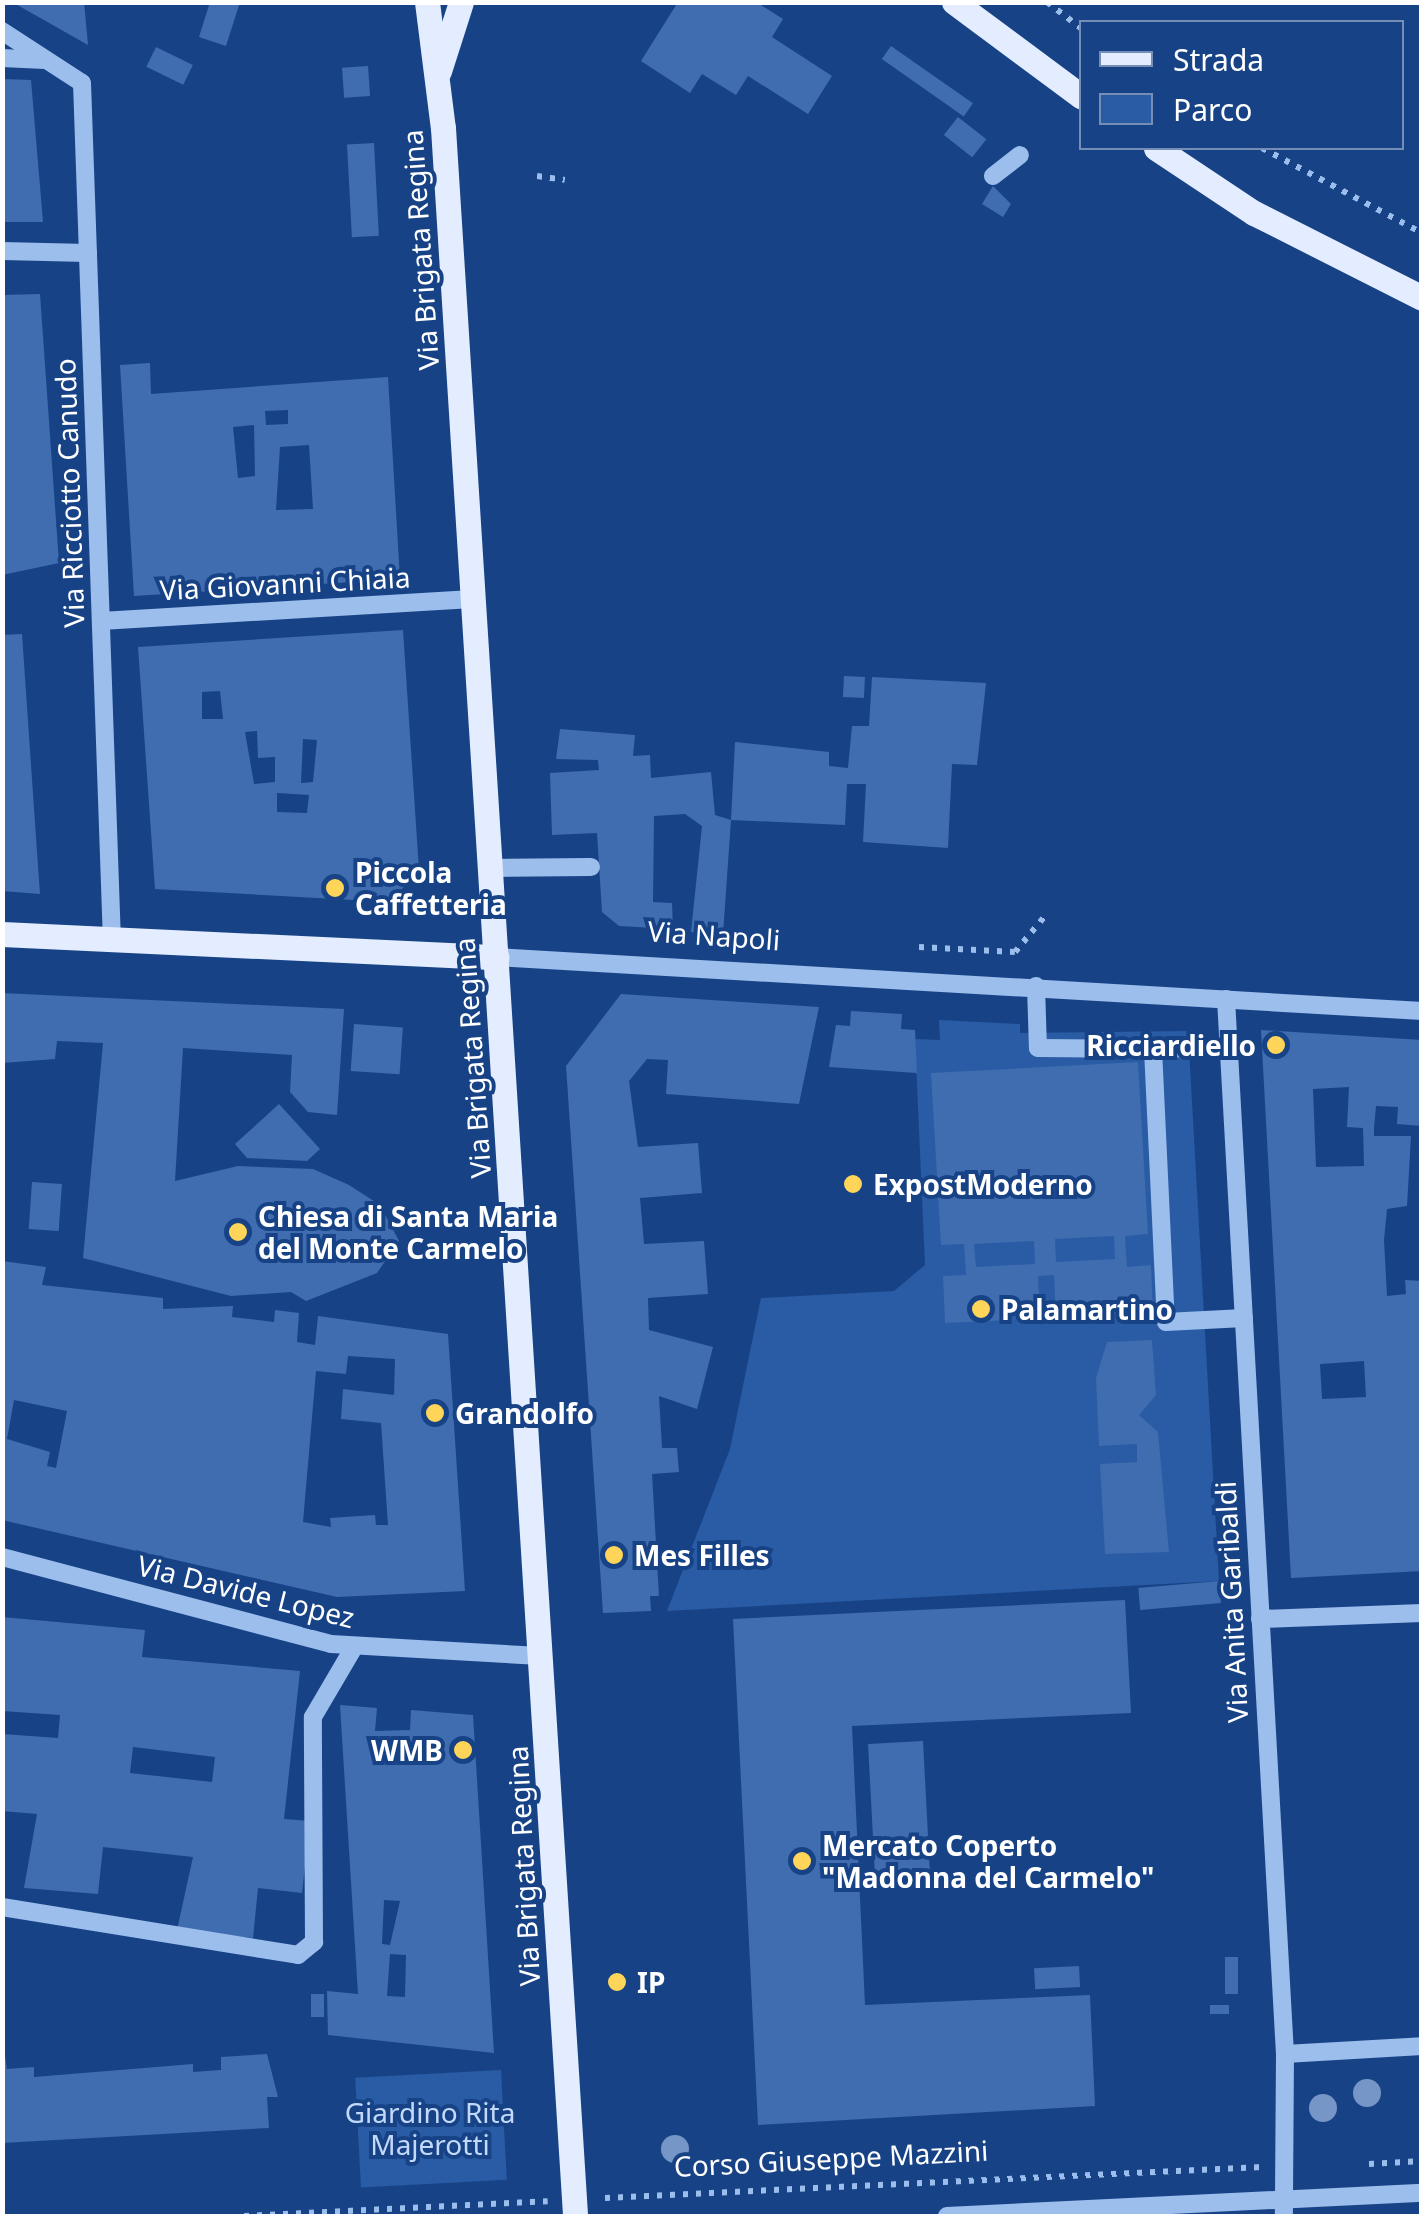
<!DOCTYPE html>
<html>
<head>
<meta charset="utf-8">
<style>
	body { margin:0 }
	#map { position:relative; width:1424px; height:2219px; overflow:hidden; background:#174386; font-family:"Noto Sans",sans-serif }
	div>[style] { position:absolute }
	[style*='--x'] { left:calc(var(--x)*1px); top:calc(var(--y)*1px); width:calc(var(--w)*1px); rotate:calc(var(--a)*1deg) }
	.green>* { inset:0; background:#295ca5; transform-origin:0 0 }
	.building>* { inset:0; background:#3f6db0; transform-origin:0 0 }
	.path>* { height:6px; margin-top:-3px; transform-origin:0; background:repeating-linear-gradient(90deg,#9cbeed 0 5px,transparent 0 13px) }
	.minor>* { height:18px; margin:-9px; padding:0 9px; transform-origin:9px; border-radius:9px; background:#9cbeed }
	.major>* { height:25px; margin:-12.5px; padding:0 12.5px; transform-origin:12.5px; border-radius:12.5px; background:#e3edff }
	.trees>* { width:28px; height:28px; margin:-14px; border-radius:50%; background:#7596c6 }
	.dots>* { width:28px; height:28px; translate:-50% -50%; box-sizing:border-box; border:5px solid #174386; border-radius:50% }
	span { translate:-50% -50%; white-space:nowrap; text-align:center; line-height:1.15; -webkit-text-stroke:8px #174386; paint-order:stroke }
	.street-label { font-size:28px; color:#fff }
	.poi-label { font-size:28px; color:#fff; font-weight:700 }
	.left { translate:0 -50%; text-align:left }
	.right { translate:-100% -50%; text-align:right }
	.park-label { font-size:28px; color:#c2d9fa }
	.frame { position:absolute; inset:0; border:5px solid #fff; pointer-events:none }
	.legend { position:absolute; left:1079px; top:20px; width:325px; height:130px; box-sizing:border-box; background:#174386; border:2px solid #748eb6; margin:0; padding:12px 18px; list-style:none; font-size:30px; color:#fff }
	.legend li { display:flex; align-items:center; gap:20px; height:50px }
	.legend b { width:50px; border:2px solid #748eb6 }
</style>
</head>
<body>
<div id="map">
	<div class="green">
		<i style="clip-path:polygon(939px 1020px,1020px 1024px,1020px 1033px,1188px 1031px,1219px 1581px,667px 1611px,730px 1449px,761px 1298px,894px 1291px,925px 1265px,915px 1039px,940px 1040px)"></i>
		<i style="left:501px;top:2070px;width:110px;height:146px;rotate:87deg"></i>
	</div>
	<div class="building">
		<i style="clip-path:polygon(12px 2px,84px 2px,88px 45px)"></i>
		<i style="clip-path:polygon(210px 2px,240px 2px,226px 46px,199px 37px)"></i>
		<i style="clip-path:polygon(678px 2px,756px 2px,783px 19px,772px 37px,832px 76px,808px 114px,748px 76px,736px 95px,702px 74px,690px 93px,641px 61px)"></i>
		<i style="left:891px;top:46px;width:100px;height:16px;rotate:35deg"></i>
		<i style="left:156px;top:47px;width:41px;height:22px;rotate:26deg"></i>
		<i style="left:368px;top:66px;width:30px;height:26px;rotate:86deg"></i>
		<i style="clip-path:polygon(2px 79px,31px 80px,43px 222px,2px 222px)"></i>
		<i style="left:958px;top:117px;width:36px;height:23px;rotate:38deg"></i>
		<i style="left:374px;top:143px;width:93px;height:27px;rotate:87deg"></i>
		<i style="clip-path:polygon(993px 186px,1011px 204px,1003px 217px,982px 204px)"></i>
		<i style="clip-path:polygon(40px 294px,59px 563px,2px 575px,2px 295px)"></i>
		<i style="clip-path:polygon(evenodd,150px 363px,151px 394px,388px 377px,400px 579px,134px 596px,120px 365px,150px 363px,288px 410px,288px 424px,266px 425px,265px 411px,288px 410px,150px 363px,254px 425px,255px 476px,238px 478px,233px 427px,254px 425px,150px 363px,309px 445px,313px 509px,276px 510px,280px 447px,309px 445px)"></i>
		<i style="clip-path:polygon(evenodd,403px 630px,419px 870px,390px 902px,155px 889px,138px 647px,403px 630px,220px 691px,223px 719px,202px 719px,202px 692px,220px 691px,403px 630px,257px 731px,258px 758px,275px 757px,275px 782px,254px 784px,245px 732px,257px 731px,403px 630px,303px 739px,317px 740px,313px 782px,301px 783px,303px 739px,403px 630px,277px 793px,309px 795px,307px 813px,277px 812px,277px 793px)"></i>
		<i style="clip-path:polygon(22px 634px,37px 852px,40px 894px,2px 891px,2px 635px)"></i>
		<i style="left:844px;top:676px;width:21px;height:21px;rotate:3deg"></i>
		<i style="clip-path:polygon(872px 677px,986px 683px,977px 765px,952px 764px,948px 848px,863px 842px,866px 784px,847px 784px,845px 825px,731px 820px,735px 742px,829px 752px,829px 766px,848px 768px,852px 726px,869px 726px)"></i>
		<i style="clip-path:polygon(560px 729px,635px 735px,633px 756px,650px 755px,651px 778px,711px 772px,715px 815px,731px 820px,723px 934px,691px 932px,702px 826px,685px 814px,654px 816px,653px 902px,672px 903px,673px 929px,619px 926px,602px 912px,597px 833px,552px 835px,550px 773px,599px 770px,598px 760px,556px 759px)"></i>
		<i style="clip-path:polygon(2px 993px,344px 1009px,337px 1115px,308px 1112px,290px 1092px,292px 1055px,183px 1048px,175px 1181px,238px 1166px,313px 1169px,349px 1185px,380px 1205px,399px 1241px,377px 1273px,306px 1301px,291px 1292px,231px 1296px,83px 1258px,103px 1043px,57px 1041px,55px 1059px,2px 1063px)"></i>
		<i style="clip-path:polygon(621px 994px,819px 1007px,799px 1104px,666px 1094px,668px 1060px,647px 1059px,629px 1081px,638px 1147px,698px 1143px,702px 1193px,640px 1198px,644px 1244px,704px 1241px,708px 1294px,648px 1298px,649px 1330px,713px 1347px,697px 1409px,659px 1396px,662px 1448px,677px 1448px,679px 1472px,652px 1474px,659px 1596px,650px 1596px,651px 1611px,603px 1613px,566px 1066px)"></i>
		<i style="clip-path:polygon(851px 1011px,902px 1014px,901px 1029px,915px 1030px,917px 1073px,829px 1067px,836px 1025px,850px 1026px)"></i>
		<i style="left:354px;top:1024px;width:49px;height:47px;rotate:4deg"></i>
		<i style="clip-path:polygon(evenodd,1261px 1030px,1422px 1040px,1422px 1126px,1397px 1124px,1398px 1107px,1376px 1106px,1374px 1128px,1374px 1136px,1411px 1136px,1407px 1206px,1387px 1209px,1384px 1240px,1387px 1296px,1406px 1294px,1405px 1280px,1422px 1281px,1422px 1571px,1291px 1578px,1261px 1030px,1349px 1087px,1347px 1127px,1363px 1128px,1364px 1166px,1316px 1167px,1313px 1089px,1349px 1087px,1261px 1030px,1364px 1361px,1366px 1397px,1322px 1399px,1320px 1364px,1364px 1361px)"></i>
		<i style="clip-path:polygon(evenodd,1138px 1062px,1148px 1234px,1125px 1236px,1127px 1267px,1151px 1265px,1153px 1312px,1087px 1316px,1086px 1303px,1076px 1304px,1076px 1316px,1056px 1317px,1054px 1275px,1038px 1276px,1040px 1318px,1022px 1319px,1021px 1307px,1010px 1307px,1011px 1320px,945px 1323px,943px 1276px,966px 1275px,964px 1244px,941px 1245px,931px 1073px,1138px 1062px,1114px 1236px,1115px 1259px,1056px 1262px,1055px 1239px,1114px 1236px,1138px 1062px,1034px 1241px,1035px 1264px,976px 1267px,974px 1244px,1034px 1241px)"></i>
		<i style="clip-path:polygon(279px 1104px,320px 1149px,307px 1161px,247px 1158px,235px 1144px)"></i>
		<i style="left:32px;top:1182px;width:30px;height:47px;rotate:4deg"></i>
		<i style="clip-path:polygon(evenodd,2px 1261px,46px 1267px,42px 1285px,163px 1298px,163px 1309px,233px 1306px,232px 1317px,274px 1322px,275px 1310px,299px 1313px,297px 1342px,315px 1345px,318px 1316px,448px 1334px,465px 1591px,337px 1597px,2px 1520px,2px 1261px,348px 1356px,395px 1359px,394px 1395px,343px 1389px,341px 1419px,381px 1423px,388px 1525px,376px 1525px,375px 1515px,330px 1518px,331px 1527px,303px 1522px,316px 1371px,346px 1374px,348px 1356px,2px 1261px,14px 1400px,67px 1411px,56px 1468px,47px 1466px,50px 1452px,7px 1439px,14px 1400px)"></i>
		<i style="clip-path:polygon(1152px 1340px,1156px 1395px,1139px 1415px,1158px 1432px,1169px 1552px,1105px 1554px,1100px 1464px,1137px 1462px,1137px 1444px,1099px 1446px,1096px 1378px,1107px 1342px)"></i>
		<i style="left:1219px;top:1581px;width:22px;height:81px;rotate:85deg"></i>
		<i style="clip-path:polygon(1125px 1600px,1131px 1713px,852px 1726px,865px 2005px,1090px 1995px,1095px 2106px,758px 2125px,733px 1619px)"></i>
		<i style="clip-path:polygon(evenodd,2px 1617px,145px 1630px,142px 1657px,300px 1671px,284px 1819px,310px 1821px,302px 1893px,258px 1888px,253px 1938px,177px 1930px,193px 1857px,103px 1847px,98px 1894px,24px 1888px,37px 1814px,2px 1811px,2px 1734px,58px 1738px,60px 1715px,2px 1711px,2px 1617px,133px 1747px,215px 1757px,212px 1782px,130px 1773px,133px 1747px)"></i>
		<i style="clip-path:polygon(evenodd,340px 1705px,377px 1708px,375px 1731px,410px 1730px,411px 1710px,473px 1715px,494px 2053px,328px 2035px,327px 1991px,358px 1994px,340px 1705px,384px 1900px,400px 1901px,390px 1945px,382px 1944px,384px 1900px,340px 1705px,390px 1954px,406px 1955px,405px 1997px,387px 1996px,390px 1954px)"></i>
		<i style="left:923px;top:1741px;width:131px;height:55px;rotate:87deg"></i>
		<i style="left:1225px;top:1957px;width:13px;height:37px"></i>
		<i style="left:1079px;top:1966px;width:21px;height:45px;rotate:87deg"></i>
		<i style="left:610px;top:1974px;width:12px;height:16px"></i>
		<i style="left:311px;top:1994px;width:13px;height:23px"></i>
		<i style="left:1229px;top:2005px;width:9px;height:19px;rotate:90deg"></i>
		<i style="clip-path:polygon(2px 2036px,7px 2069px,34px 2067px,34px 2077px,193px 2064px,193px 2072px,221px 2070px,221px 2057px,267px 2054px,278px 2097px,267px 2097px,269px 2128px,2px 2143px)"></i>
	</div>
	<div class="path">
		<i style="--x:1047;--y:2;--w:44;--a:37.6"></i>
		<i style="--x:1262;--y:148;--w:181;--a:28"></i>
		<i style="--x:537;--y:176;--w:28;--a:8"></i>
		<i style="--x:919;--y:947;--w:96;--a:3"></i>
		<i style="--x:1015;--y:952;--w:47;--a:-50.2"></i>
		<i style="--x:1369;--y:2164;--w:53;--a:-3.2"></i>
		<i style="--x:605;--y:2198;--w:658;--a:-2.7"></i>
		<i style="--x:244;--y:2216;--w:304;--a:-2.8"></i>
	</div>
	<div class="minor">
		<i style="--x:2;--y:31;--w:95;--a:33"></i>
		<i style="--x:82;--y:83;--w:858;--a:88"></i>
		<i style="--x:2;--y:58;--w:43;--a:2.7"></i>
		<i style="--x:993;--y:176;--w:34;--a:-38"></i>
		<i style="--x:2;--y:251;--w:86;--a:1.3"></i>
		<i style="--x:101;--y:621;--w:372;--a:-3.4"></i>
		<i style="--x:488;--y:868;--w:103;--a:-0.6"></i>
		<i style="--x:496;--y:957;--w:928;--a:3.34"></i>
		<i style="--x:1036;--y:986;--w:62;--a:88.2"></i>
		<i style="--x:1038;--y:1048;--w:115;--a:0.5"></i>
		<i style="--x:1153;--y:1049;--w:273;--a:87.3"></i>
		<i style="--x:1166;--y:1322;--w:78;--a:-2.9"></i>
		<i style="--x:1226;--y:999;--w:1057;--a:86.8"></i>
		<i style="--x:1285;--y:2054;--w:162;--a:90.4"></i>
		<i style="--x:1153;--y:1049;--w:76;--a:-1.5"></i>
		<i style="--x:2;--y:1557;--w:340;--a:14.8"></i>
		<i style="--x:331;--y:1644;--w:210;--a:3.3"></i>
		<i style="--x:1260;--y:1619;--w:162;--a:-2.1"></i>
		<i style="--x:2;--y:1907;--w:300;--a:9.2"></i>
		<i style="--x:298;--y:1955;--w:21;--a:-39"></i>
		<i style="--x:314;--y:1942;--w:225;--a:-90.3"></i>
		<i style="--x:313;--y:1717;--w:81;--a:-59.6"></i>
		<i style="--x:1285;--y:2054;--w:137;--a:-3.3"></i>
		<i style="--x:947;--y:2216;--w:476;--a:-2.8"></i>
	</div>
	<div class="major">
		<i style="--x:427;--y:2;--w:127;--a:82.8"></i>
		<i style="--x:443;--y:128;--w:2092;--a:86.38"></i>
		<i style="--x:954;--y:2;--w:159;--a:36.6"></i>
		<i style="--x:439;--y:71;--w:72;--a:-72.3"></i>
		<i style="--x:1156;--y:148;--w:118;--a:33.6"></i>
		<i style="--x:1254;--y:213;--w:188;--a:26.8"></i>
		<i style="--x:2;--y:934;--w:495;--a:2.7"></i>
	</div>
	<div class="trees">
		<i style="left:1367px;top:2093px"></i>
		<i style="left:1323px;top:2108px"></i>
		<i style="left:675px;top:2149px"></i>
	</div>
	<div class="dots">
		<i style="left:335px;top:888px;background:#ffd559"></i>
		<i style="left:1276px;top:1045px;background:#ffd559"></i>
		<i style="left:853px;top:1184px;background:#ffd559"></i>
		<i style="left:238px;top:1232px;background:#ffd559"></i>
		<i style="left:981px;top:1309px;background:#ffd559"></i>
		<i style="left:435px;top:1413px;background:#ffd559"></i>
		<i style="left:614px;top:1555px;background:#ffd559"></i>
		<i style="left:463px;top:1750px;background:#ffd559"></i>
		<i style="left:802px;top:1861px;background:#ffd559"></i>
		<i style="left:617px;top:1982px;background:#ffd559"></i>
	</div>
	<div class="street-label">
		<span style="left:420px;top:250px;rotate:-94deg">Via Brigata Regina</span>
		<span style="left:69px;top:493px;rotate:-92deg">Via Ricciotto Canudo</span>
		<span style="left:285px;top:583px;rotate:-3deg">Via Giovanni Chiaia</span>
		<span style="left:714px;top:935px;rotate:4deg">Via Napoli</span>
		<span style="left:472px;top:1058px;rotate:-94deg">Via Brigata Regina</span>
		<span style="left:246px;top:1591px;rotate:14deg">Via Davide Lopez</span>
		<span style="left:1231px;top:1602px;rotate:-93deg">Via Anita Garibaldi</span>
		<span style="left:523px;top:1866px;rotate:-93deg">Via Brigata Regina</span>
		<span style="left:831px;top:2158px;rotate:-3deg">Corso Giuseppe Mazzini</span>
	</div>
	<div class="poi-label">
		<span class="left" style="left:355px;top:888px">Piccola<br>Caffetteria</span>
		<span class="right" style="left:1256px;top:1045px">Ricciardiello</span>
		<span class="left" style="left:873px;top:1184px">ExpostModerno</span>
		<span class="left" style="left:258px;top:1232px">Chiesa di Santa Maria<br>del Monte Carmelo</span>
		<span class="left" style="left:1001px;top:1309px">Palamartino</span>
		<span class="left" style="left:455px;top:1413px">Grandolfo</span>
		<span class="left" style="left:634px;top:1555px">Mes Filles</span>
		<span class="right" style="left:443px;top:1750px">WMB</span>
		<span class="left" style="left:822px;top:1861px">Mercato Coperto<br>"Madonna del Carmelo"</span>
		<span class="left" style="left:637px;top:1982px">IP</span>
	</div>
	<div class="park-label">
		<span style="left:430px;top:2128px">Giardino Rita<br>Majerotti</span>
	</div>
	<div class="frame"></div>
	<ul class="legend">
	<li><b style="height:12px;background:#e3edff"></b>Strada</li>
	<li><b style="height:28px;background:#295ca5"></b>Parco</li>
	</ul>
</div>
</body>
</html>
